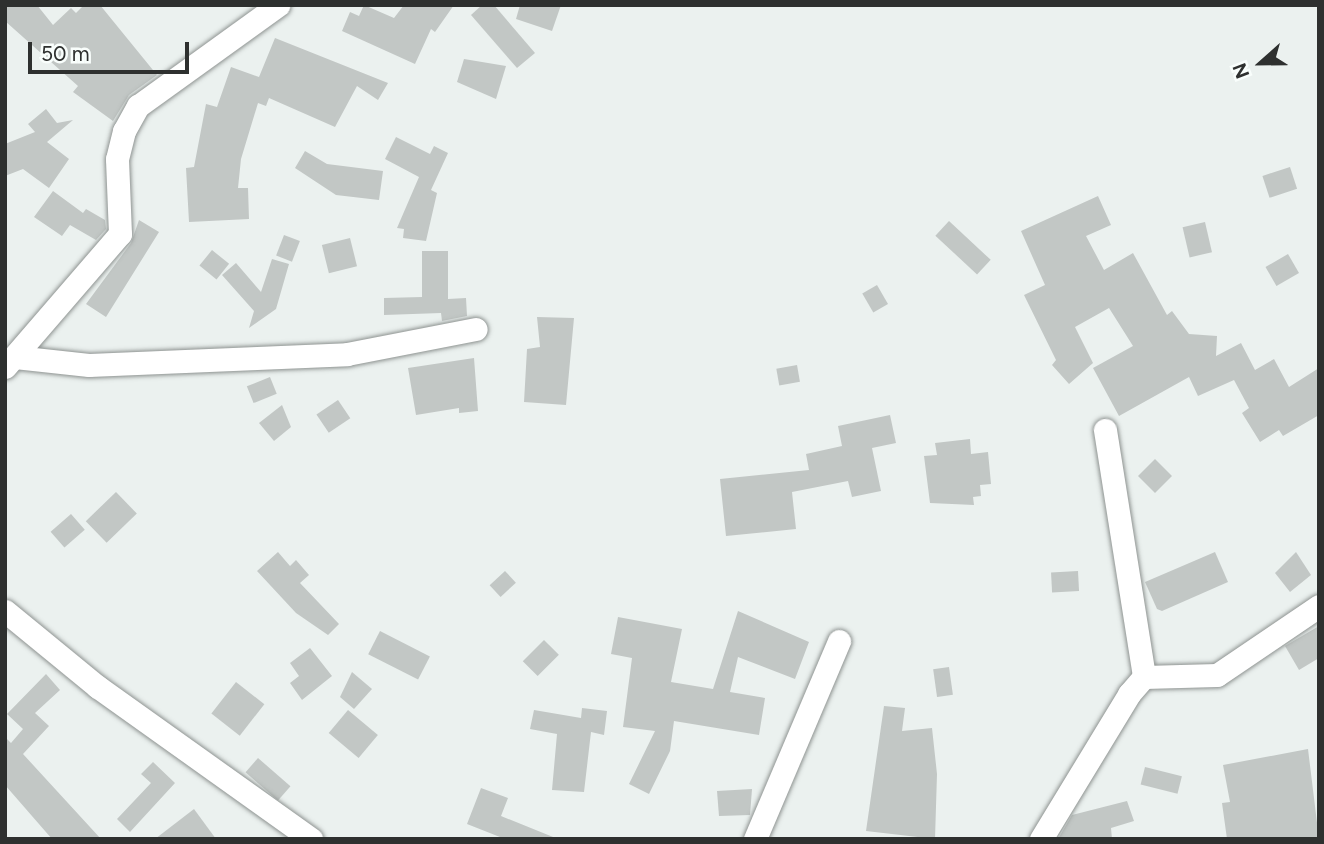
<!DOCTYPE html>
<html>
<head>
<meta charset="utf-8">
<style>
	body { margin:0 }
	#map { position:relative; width:1324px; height:844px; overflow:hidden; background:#ebf1ef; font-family:Figtree,sans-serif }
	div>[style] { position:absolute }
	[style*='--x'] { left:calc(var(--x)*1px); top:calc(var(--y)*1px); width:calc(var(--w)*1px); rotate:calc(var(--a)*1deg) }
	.building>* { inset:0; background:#c2c7c5; transform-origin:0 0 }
	.roads { filter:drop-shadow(0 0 2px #8e9391) drop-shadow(0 0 2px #8e9391) }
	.minor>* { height:23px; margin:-11.5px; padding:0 11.5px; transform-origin:11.5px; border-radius:11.5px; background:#fff }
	span { translate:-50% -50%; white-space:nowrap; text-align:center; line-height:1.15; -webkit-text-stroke:6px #f9fefc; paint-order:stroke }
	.frame { position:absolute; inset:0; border:7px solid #2e302f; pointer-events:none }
	.north { position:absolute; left:1226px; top:28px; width:70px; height:70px; -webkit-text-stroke:5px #f9fefc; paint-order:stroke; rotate:249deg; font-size:19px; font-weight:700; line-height:28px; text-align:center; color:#2e302f }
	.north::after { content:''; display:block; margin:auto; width:24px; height:32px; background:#2e302f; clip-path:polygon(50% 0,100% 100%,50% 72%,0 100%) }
	.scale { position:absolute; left:28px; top:42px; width:161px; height:32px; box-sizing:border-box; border:4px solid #2e302f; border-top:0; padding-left:9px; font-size:21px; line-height:24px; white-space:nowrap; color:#2e302f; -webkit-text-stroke:5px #f9fefc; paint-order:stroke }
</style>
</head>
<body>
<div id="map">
	<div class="building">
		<i style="clip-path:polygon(5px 5px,37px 5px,53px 25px,71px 8px,76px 13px,84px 5px,100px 5px,157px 75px,129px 95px,113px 121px,73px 92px,78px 86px,5px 21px)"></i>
		<i style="clip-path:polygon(364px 5px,394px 18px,404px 5px,454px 5px,435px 32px,431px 29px,415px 64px,342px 31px,350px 12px,359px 16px)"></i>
		<i style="clip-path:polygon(482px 5px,494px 5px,535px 53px,517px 68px,471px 15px)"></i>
		<i style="clip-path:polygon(520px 5px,561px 5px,552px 31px,516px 19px)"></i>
		<i style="clip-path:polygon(275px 38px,388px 83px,378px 100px,357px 86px,335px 127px,269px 98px,266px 106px,258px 103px,241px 159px,238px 188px,248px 188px,249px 219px,189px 222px,186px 168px,194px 167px,206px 104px,217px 107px,231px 67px,259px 77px)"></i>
		<i style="clip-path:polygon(464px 59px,506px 66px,496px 99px,457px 82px)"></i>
		<i style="clip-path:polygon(46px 109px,57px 123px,73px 120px,47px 142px,69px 159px,49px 188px,23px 169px,5px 176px,5px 144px,35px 132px,28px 124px)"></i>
		<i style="clip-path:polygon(396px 137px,430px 154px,434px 146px,448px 153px,431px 190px,437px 193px,426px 241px,403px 238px,404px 229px,397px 228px,419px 177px,385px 159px)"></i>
		<i style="clip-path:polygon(305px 151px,327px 164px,383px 171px,379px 200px,336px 195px,295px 168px)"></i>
		<i style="left:1290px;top:167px;width:23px;height:29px;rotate:72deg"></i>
		<i style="clip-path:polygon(53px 191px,83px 213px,86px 209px,105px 220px,106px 229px,96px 240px,70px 225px,62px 236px,34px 217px)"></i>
		<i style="clip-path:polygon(1098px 196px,1111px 225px,1086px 236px,1104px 270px,1133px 253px,1167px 315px,1172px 311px,1189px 334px,1217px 336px,1216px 356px,1241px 343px,1255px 370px,1274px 359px,1289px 387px,1319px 368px,1319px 415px,1283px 436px,1279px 430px,1260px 442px,1242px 413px,1249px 408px,1234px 380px,1198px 396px,1189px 377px,1119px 416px,1093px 368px,1133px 346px,1109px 308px,1075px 327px,1093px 363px,1069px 384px,1052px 365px,1056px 360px,1024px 295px,1045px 285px,1021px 231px)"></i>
		<i style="clip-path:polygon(139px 220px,159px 232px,106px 317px,86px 304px,131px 243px)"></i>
		<i style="left:949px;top:221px;width:57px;height:20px;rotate:43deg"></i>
		<i style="left:1205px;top:222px;width:31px;height:23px;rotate:77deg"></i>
		<i style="left:284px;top:235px;width:17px;height:22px;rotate:21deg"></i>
		<i style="left:350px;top:238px;width:29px;height:29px;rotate:76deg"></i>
		<i style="left:212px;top:250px;width:22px;height:20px;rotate:39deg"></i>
		<i style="clip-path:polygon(422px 251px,448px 251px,448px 299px,466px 298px,467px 316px,442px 321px,441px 313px,384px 315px,384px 298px,422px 297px)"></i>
		<i style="left:1288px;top:254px;width:22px;height:26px;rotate:60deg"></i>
		<i style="clip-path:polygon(272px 259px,289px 264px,276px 309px,249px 328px,254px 311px,222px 275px,236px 263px,261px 292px)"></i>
		<i style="left:877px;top:285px;width:22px;height:17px;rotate:60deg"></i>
		<i style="clip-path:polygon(537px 317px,574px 318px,566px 405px,524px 402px,527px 349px,540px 347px)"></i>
		<i style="clip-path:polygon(474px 358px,478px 411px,459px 413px,459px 408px,416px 415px,408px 368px)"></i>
		<i style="left:797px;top:365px;width:17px;height:21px;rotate:80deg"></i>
		<i style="left:270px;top:377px;width:18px;height:25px;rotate:68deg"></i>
		<i style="left:338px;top:400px;width:22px;height:26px;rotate:56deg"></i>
		<i style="clip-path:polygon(282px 405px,291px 427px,274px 441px,259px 423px)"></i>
		<i style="clip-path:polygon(890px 415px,896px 443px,872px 448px,881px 491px,852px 497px,848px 481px,792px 492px,796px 529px,726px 536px,720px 479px,809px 470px,806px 454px,842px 446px,838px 426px)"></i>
		<i style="clip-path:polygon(970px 439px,971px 454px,988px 452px,991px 484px,980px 485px,981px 496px,973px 497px,974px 505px,930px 503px,924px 456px,937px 455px,935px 443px)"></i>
		<i style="left:1155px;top:459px;width:24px;height:24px;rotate:45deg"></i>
		<i style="left:116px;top:492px;width:30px;height:42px;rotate:46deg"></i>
		<i style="left:71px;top:514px;width:21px;height:27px;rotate:49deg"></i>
		<i style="clip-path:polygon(278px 552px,290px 566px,296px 560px,309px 575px,300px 583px,339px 624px,328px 635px,296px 613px,257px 571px)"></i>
		<i style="clip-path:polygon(1215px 552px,1228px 582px,1162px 611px,1157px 609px,1145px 582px)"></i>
		<i style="clip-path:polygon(1296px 552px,1311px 575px,1290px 592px,1275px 573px)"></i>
		<i style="left:505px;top:571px;width:16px;height:21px;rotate:47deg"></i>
		<i style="left:1078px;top:571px;width:20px;height:27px;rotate:87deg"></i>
		<i style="clip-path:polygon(738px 611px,809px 642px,795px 679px,738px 657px,730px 692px,765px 698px,759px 735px,674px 721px,670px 751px,649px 794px,629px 784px,655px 731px,623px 727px,632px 658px,611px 654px,618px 617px,682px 629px,671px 682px,713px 689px)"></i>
		<i style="clip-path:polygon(1319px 626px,1319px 658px,1299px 670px,1285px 646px)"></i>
		<i style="left:380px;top:631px;width:56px;height:26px;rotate:27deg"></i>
		<i style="left:544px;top:640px;width:21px;height:30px;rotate:45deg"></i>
		<i style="clip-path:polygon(310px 648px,332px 676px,302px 700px,290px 683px,299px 676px,290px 663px)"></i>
		<i style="left:949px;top:667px;width:28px;height:16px;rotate:82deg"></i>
		<i style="clip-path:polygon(352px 672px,372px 689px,354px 709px,340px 697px)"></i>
		<i style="clip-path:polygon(46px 674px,60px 690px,35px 713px,49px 726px,23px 754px,101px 839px,52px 839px,5px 785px,5px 737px,11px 743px,23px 729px,7px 714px)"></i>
		<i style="left:236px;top:682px;width:36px;height:40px;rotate:38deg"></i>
		<i style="clip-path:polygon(884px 706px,905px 708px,902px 731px,932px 728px,937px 774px,935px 839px,866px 831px)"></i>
		<i style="clip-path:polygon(582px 708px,607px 711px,604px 735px,591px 732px,584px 792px,552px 790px,557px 734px,530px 729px,534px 710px,581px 718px)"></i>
		<i style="left:348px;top:710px;width:39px;height:30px;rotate:40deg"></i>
		<i style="clip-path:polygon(1308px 749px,1319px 839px,1227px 839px,1222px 803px,1230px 802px,1223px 765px)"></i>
		<i style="left:258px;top:758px;width:43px;height:19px;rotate:41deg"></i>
		<i style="clip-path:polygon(153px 762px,175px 783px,130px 832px,117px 819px,151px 783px,141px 774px)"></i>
		<i style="left:1145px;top:767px;width:38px;height:18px;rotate:14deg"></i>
		<i style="clip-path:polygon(481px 788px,508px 798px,501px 816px,558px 839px,505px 839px,467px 824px)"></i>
		<i style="clip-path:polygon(752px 789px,750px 815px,719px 816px,717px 791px)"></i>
		<i style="clip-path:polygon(1127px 801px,1134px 821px,1111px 828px,1112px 839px,1058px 839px,1072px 815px)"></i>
		<i style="clip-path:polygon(194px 809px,216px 839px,155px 839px)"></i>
	</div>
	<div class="roads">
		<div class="minor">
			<i style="--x:15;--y:357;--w:74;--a:6.2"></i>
			<i style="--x:89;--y:365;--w:258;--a:-2.4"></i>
			<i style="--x:347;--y:354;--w:131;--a:-11"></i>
			<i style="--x:5;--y:367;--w:176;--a:-49.2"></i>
			<i style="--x:120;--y:234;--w:75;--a:-92.3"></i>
			<i style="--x:117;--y:159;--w:29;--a:-76"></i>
			<i style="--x:124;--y:131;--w:29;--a:-61"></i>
			<i style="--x:138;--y:106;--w:173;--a:-35.8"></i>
			<i style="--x:1105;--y:430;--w:250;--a:81"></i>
			<i style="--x:5;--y:611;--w:120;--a:39.3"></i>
			<i style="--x:98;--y:687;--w:262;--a:35.5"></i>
			<i style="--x:755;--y:839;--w:215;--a:-67"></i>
			<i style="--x:1041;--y:839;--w:170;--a:-58.7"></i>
			<i style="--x:1129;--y:694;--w:23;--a:-49"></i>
			<i style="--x:1144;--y:677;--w:73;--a:-1.6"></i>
			<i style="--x:1217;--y:675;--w:123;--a:-34.1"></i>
		</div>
	</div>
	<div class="frame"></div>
	<div class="north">N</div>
	<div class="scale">50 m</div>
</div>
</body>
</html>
